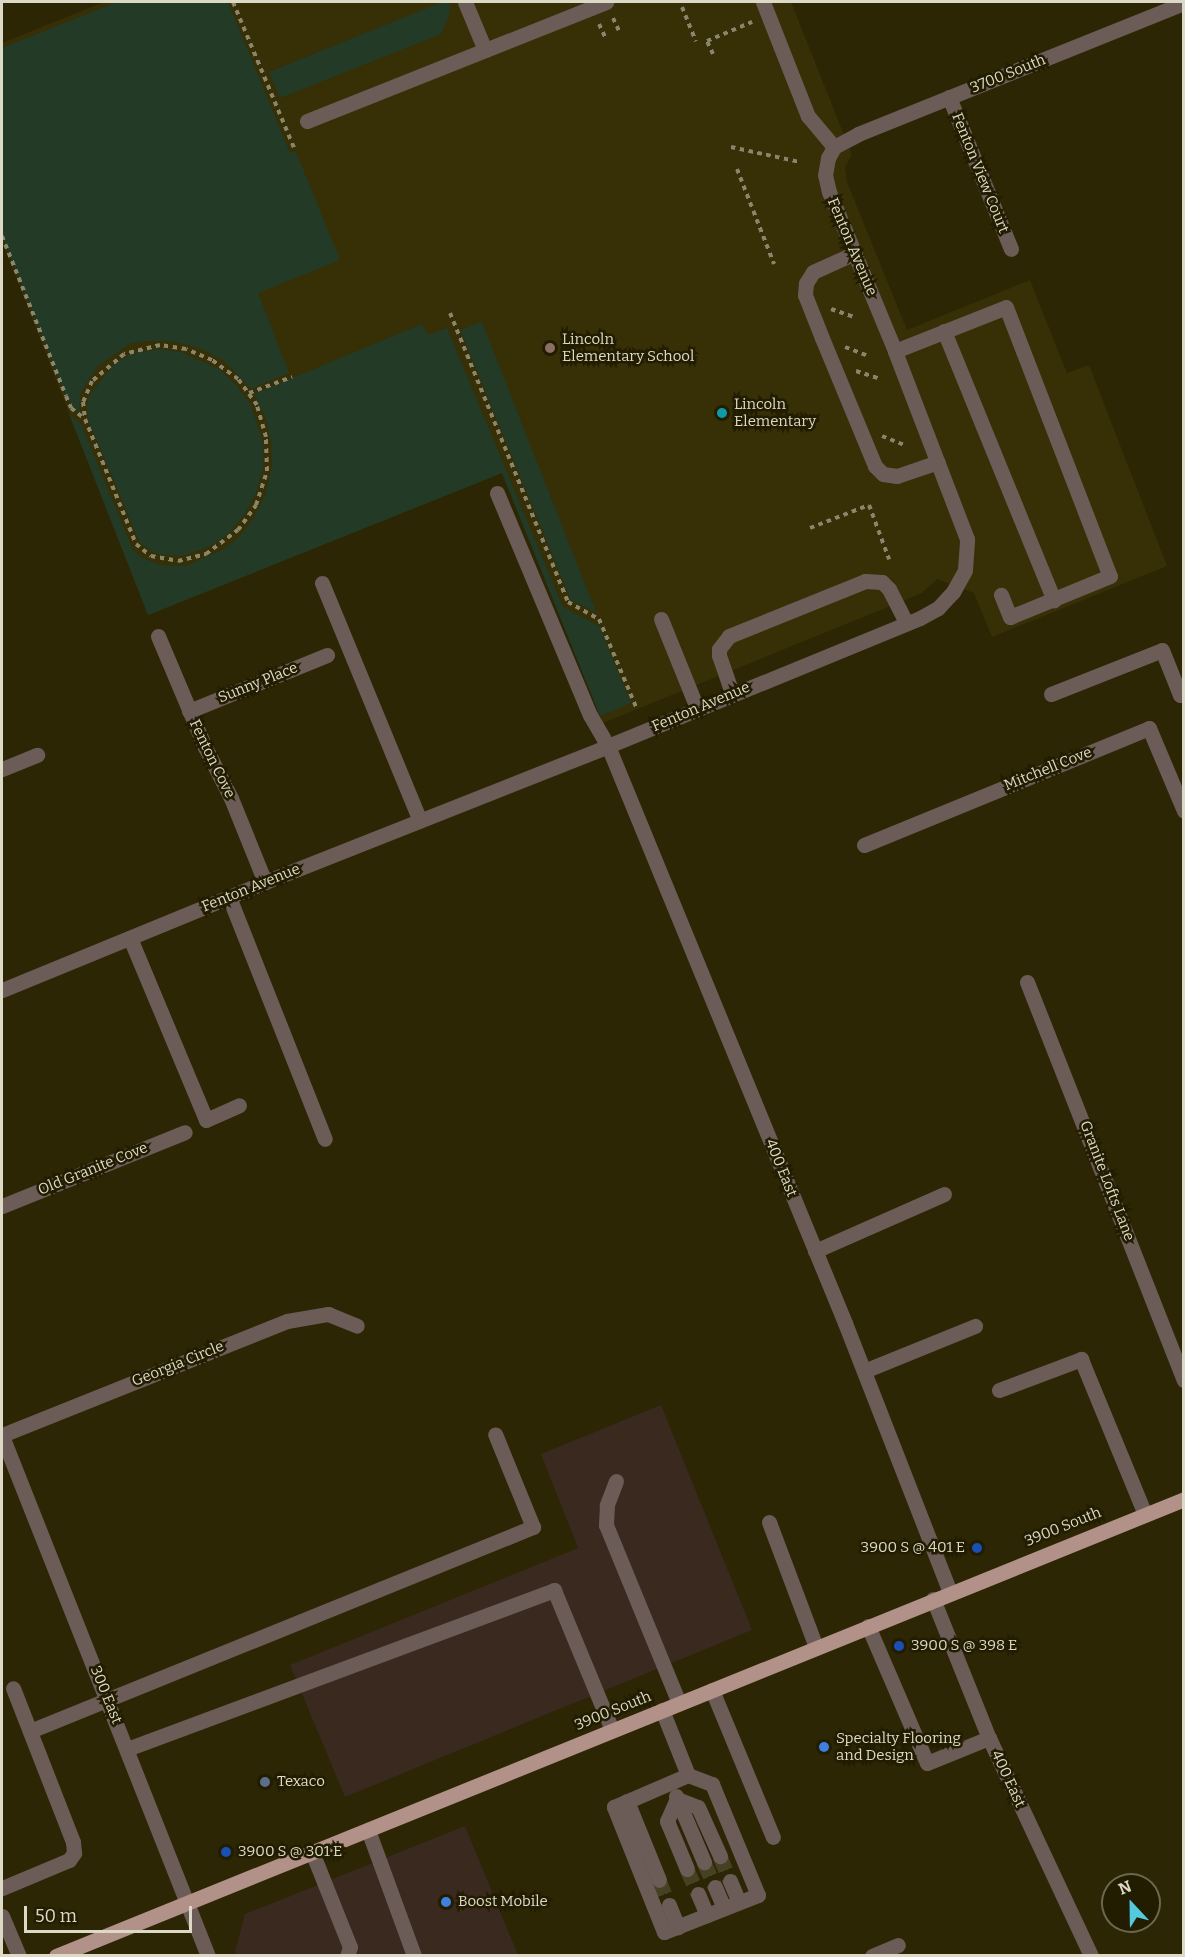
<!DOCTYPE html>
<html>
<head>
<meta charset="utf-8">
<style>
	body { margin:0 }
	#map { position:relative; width:1185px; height:1957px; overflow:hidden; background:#2c2605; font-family:Bitter,serif }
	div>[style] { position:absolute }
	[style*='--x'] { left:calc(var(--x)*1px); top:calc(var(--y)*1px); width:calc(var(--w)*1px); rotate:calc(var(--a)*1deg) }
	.commercial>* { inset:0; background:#39291f }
	.built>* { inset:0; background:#372f05 }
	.green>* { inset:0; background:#233a27 }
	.minor-tunnel>* { height:15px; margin-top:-7.5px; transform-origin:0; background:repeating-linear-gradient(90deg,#464122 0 15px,transparent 0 23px) }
	.path>* { height:4px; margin-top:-2px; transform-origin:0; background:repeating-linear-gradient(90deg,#8a866d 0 4.5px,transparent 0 9px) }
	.minor>* { height:15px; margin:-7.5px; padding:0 7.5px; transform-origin:7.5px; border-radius:7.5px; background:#6c5c58 }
	.major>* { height:15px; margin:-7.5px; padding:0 7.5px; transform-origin:7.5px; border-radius:7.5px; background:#b29189 }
	.dots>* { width:16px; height:16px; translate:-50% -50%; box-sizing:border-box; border:3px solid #221c00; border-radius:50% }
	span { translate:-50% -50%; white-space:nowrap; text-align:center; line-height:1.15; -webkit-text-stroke:5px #221c00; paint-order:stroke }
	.street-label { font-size:15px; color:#dcd9c7 }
	.poi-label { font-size:15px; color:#dcd9c7 }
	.left { translate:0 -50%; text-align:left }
	.right { translate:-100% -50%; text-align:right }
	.frame { position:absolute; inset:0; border:3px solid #dcd9c7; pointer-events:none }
	.north { position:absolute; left:1101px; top:1873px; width:60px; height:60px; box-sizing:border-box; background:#221c00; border:2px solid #6c6850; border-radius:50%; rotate:338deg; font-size:16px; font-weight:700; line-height:24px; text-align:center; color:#dcd9c7 }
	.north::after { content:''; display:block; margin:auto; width:21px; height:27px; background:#54cade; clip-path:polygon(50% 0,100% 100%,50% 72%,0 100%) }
	.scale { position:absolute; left:24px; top:1906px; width:168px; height:27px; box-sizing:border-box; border:3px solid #dcd9c7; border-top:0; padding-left:8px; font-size:18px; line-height:21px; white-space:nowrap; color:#dcd9c7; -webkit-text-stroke:4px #221c00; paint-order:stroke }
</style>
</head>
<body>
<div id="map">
	<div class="commercial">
		<i style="clip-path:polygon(661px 1405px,752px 1630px,345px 1797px,290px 1665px,578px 1548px,541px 1454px)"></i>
		<i style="clip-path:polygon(465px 1826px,518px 1955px,237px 1956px,235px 1951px,245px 1914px)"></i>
	</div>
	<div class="built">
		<i style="clip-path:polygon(104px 2px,791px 2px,852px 155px,845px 167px,847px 182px,907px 330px,1030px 280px,1067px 373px,1089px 365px,1167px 566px,992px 637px,974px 593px,937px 579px,922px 593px,603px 723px,502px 473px,148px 615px,2px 241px,2px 43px)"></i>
	</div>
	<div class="green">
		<i style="clip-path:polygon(117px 2px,228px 2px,290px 153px,295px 151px,301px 164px,340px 260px,258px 293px,289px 373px,251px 389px,224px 361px,202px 349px,172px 341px,146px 341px,129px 344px,97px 367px,81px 392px,78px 415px,66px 396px,2px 235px,2px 48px)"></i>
		<i style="clip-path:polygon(442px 2px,449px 2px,450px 13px,441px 34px,280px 98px,269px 72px)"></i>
		<i style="clip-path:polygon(482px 322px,596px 612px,571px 600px,460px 330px)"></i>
		<i style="clip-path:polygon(422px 324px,428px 335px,447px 328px,563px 607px,599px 626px,631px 703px,600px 716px,502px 473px,148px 615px,69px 414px,81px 424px,133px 550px,143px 558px,161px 565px,186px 566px,224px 549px,240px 536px,253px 519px,265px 496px,272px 466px,271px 441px,265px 416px,254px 394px)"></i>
		<i style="clip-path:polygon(157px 349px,181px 352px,219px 369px,237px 386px,251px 405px,263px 443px,263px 469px,256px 493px,245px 514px,229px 533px,211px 546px,182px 556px,157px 554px,140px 543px,88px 419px,87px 408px,89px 396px,114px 364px,129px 355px)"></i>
	</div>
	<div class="minor-tunnel">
		<i style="--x:720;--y:1856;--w:27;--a:68"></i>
		<i style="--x:704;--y:1862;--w:27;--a:66"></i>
		<i style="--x:687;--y:1869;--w:27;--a:66"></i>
		<i style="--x:659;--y:1880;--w:27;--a:68"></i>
	</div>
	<div class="path">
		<i style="--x:233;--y:2;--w:158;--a:67.3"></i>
		<i style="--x:682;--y:7;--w:37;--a:68"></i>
		<i style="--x:613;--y:18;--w:14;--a:65"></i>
		<i style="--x:599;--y:24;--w:14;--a:65"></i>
		<i style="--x:713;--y:54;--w:14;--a:-115"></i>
		<i style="--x:707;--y:41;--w:49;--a:-22.9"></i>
		<i style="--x:731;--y:147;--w:71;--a:12.3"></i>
		<i style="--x:737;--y:169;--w:102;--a:68.7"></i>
		<i style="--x:2;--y:236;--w:172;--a:68.2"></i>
		<i style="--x:66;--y:396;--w:13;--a:67"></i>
		<i style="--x:71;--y:408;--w:18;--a:38"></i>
		<i style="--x:85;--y:419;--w:135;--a:67.8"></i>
		<i style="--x:136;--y:544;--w:19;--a:39"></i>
		<i style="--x:151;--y:556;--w:27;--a:10"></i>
		<i style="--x:178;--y:561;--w:29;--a:-14"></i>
		<i style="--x:206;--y:554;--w:40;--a:-37"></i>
		<i style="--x:238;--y:530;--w:31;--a:-54"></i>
		<i style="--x:256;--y:505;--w:36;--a:-72"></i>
		<i style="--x:267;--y:471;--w:34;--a:-92"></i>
		<i style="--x:266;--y:437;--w:33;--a:-106"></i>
		<i style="--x:257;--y:405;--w:32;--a:-126"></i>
		<i style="--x:238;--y:379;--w:32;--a:-144"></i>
		<i style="--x:212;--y:360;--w:28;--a:-157"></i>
		<i style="--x:186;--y:349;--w:26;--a:-171"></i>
		<i style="--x:160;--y:345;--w:37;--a:166"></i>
		<i style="--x:124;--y:354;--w:42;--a:139.8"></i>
		<i style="--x:92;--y:381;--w:23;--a:113"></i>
		<i style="--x:83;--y:402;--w:17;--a:83"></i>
		<i style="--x:831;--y:309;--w:24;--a:19"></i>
		<i style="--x:450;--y:313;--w:312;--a:67.8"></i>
		<i style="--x:568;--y:602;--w:35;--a:29"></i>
		<i style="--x:599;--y:619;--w:95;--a:67.2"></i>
		<i style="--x:845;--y:347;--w:26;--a:21"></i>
		<i style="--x:856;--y:371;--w:23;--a:18"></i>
		<i style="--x:249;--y:393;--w:46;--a:-20.4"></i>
		<i style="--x:882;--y:436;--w:24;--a:22"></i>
		<i style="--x:810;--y:528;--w:63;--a:-21.3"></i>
		<i style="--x:869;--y:505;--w:58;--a:69.7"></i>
	</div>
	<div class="minor">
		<i style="--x:465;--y:2;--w:52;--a:67.4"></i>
		<i style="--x:763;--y:2;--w:123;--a:68.5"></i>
		<i style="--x:808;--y:116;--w:40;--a:50"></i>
		<i style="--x:949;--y:97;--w:164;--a:67.8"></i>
		<i style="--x:307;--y:121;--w:322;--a:-21.7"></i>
		<i style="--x:855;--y:253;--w:46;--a:155.7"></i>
		<i style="--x:813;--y:272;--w:13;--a:122"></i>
		<i style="--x:806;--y:283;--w:12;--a:95"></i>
		<i style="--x:805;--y:295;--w:46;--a:68.4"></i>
		<i style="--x:822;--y:338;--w:139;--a:67.5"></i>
		<i style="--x:875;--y:466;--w:11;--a:45"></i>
		<i style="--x:883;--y:474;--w:14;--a:8"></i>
		<i style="--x:897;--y:476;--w:43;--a:-18.9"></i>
		<i style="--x:944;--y:331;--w:291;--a:67.8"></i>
		<i style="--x:895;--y:351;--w:119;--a:-21.6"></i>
		<i style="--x:1006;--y:307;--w:288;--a:68.9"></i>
		<i style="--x:1110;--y:576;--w:108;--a:157.7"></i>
		<i style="--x:1010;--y:617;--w:24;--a:-112"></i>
		<i style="--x:497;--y:493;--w:241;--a:67.3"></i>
		<i style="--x:590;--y:715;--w:36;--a:60"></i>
		<i style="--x:608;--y:746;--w:624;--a:67.67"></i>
		<i style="--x:845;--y:1323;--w:289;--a:68.7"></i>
		<i style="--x:322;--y:583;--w:257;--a:67.6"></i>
		<i style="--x:661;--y:619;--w:96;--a:68"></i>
		<i style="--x:158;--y:636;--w:121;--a:67.1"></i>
		<i style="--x:205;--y:747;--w:57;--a:63"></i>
		<i style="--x:231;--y:798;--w:91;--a:68"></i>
		<i style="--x:732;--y:693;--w:39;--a:-109"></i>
		<i style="--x:719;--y:656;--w:7;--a:-90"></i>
		<i style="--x:719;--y:649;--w:16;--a:-52"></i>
		<i style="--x:729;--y:636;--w:147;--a:-22"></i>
		<i style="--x:865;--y:581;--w:17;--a:3"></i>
		<i style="--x:882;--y:582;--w:10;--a:45"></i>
		<i style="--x:889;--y:589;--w:38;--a:63"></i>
		<i style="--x:1051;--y:694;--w:119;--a:-21.6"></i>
		<i style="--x:1162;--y:650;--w:48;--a:68.2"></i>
		<i style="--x:1180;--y:695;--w:4;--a:-27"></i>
		<i style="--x:189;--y:711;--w:149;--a:-22.1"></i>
		<i style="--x:2;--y:769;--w:38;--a:-22"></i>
		<i style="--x:864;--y:845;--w:308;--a:-22.3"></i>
		<i style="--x:1149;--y:728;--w:90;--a:67.1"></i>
		<i style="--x:229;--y:897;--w:260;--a:68.4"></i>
		<i style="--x:130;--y:938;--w:197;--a:67.3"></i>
		<i style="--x:206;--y:1120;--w:36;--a:-24"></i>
		<i style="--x:1027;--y:982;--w:428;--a:68.5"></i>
		<i style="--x:2;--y:990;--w:284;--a:-22.3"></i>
		<i style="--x:265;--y:882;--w:369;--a:-21.6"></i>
		<i style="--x:608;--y:746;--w:337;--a:-22.3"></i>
		<i style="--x:920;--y:618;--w:21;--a:-29"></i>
		<i style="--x:938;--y:608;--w:22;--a:-47"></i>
		<i style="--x:953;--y:592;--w:25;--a:-61"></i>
		<i style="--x:965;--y:570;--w:31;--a:-86"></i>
		<i style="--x:967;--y:539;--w:201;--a:-111"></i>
		<i style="--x:895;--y:351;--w:172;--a:-112.5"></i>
		<i style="--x:829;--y:192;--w:17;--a:-103"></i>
		<i style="--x:825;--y:175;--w:17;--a:-80"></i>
		<i style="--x:828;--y:158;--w:13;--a:-61"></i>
		<i style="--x:834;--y:147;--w:27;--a:-28"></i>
		<i style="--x:858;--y:134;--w:351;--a:-21.9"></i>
		<i style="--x:2;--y:1206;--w:197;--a:-22"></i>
		<i style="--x:815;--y:1251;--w:141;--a:-23.8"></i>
		<i style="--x:864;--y:1371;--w:120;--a:-22.1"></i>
		<i style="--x:999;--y:1390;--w:88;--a:-20.7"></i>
		<i style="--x:1081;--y:1359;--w:168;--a:67.6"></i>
		<i style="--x:2;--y:1435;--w:307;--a:-21.8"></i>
		<i style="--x:287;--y:1321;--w:42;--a:-9.7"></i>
		<i style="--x:328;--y:1314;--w:31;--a:22"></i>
		<i style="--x:2;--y:1436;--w:559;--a:68.39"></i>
		<i style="--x:616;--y:1481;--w:26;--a:111"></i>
		<i style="--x:607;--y:1505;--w:20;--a:93"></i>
		<i style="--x:606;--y:1525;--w:192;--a:67.7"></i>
		<i style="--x:769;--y:1522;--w:134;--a:69.4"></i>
		<i style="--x:933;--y:1599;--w:150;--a:68.1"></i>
		<i style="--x:989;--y:1738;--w:241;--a:64.9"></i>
		<i style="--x:868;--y:1626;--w:149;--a:66.7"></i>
		<i style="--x:927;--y:1763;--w:67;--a:-22"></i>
		<i style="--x:712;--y:1690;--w:159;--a:67.5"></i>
		<i style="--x:662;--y:1710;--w:70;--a:68.2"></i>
		<i style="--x:688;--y:1775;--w:26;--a:21"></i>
		<i style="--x:712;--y:1784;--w:120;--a:67.5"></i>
		<i style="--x:758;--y:1895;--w:101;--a:158.5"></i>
		<i style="--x:664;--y:1932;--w:135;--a:-111.8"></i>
		<i style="--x:614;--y:1807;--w:81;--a:-23.4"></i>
		<i style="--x:30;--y:1731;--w:543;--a:-22.08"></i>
		<i style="--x:533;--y:1527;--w:100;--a:-112.2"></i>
		<i style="--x:127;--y:1749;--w:456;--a:-20.4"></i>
		<i style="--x:554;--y:1590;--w:152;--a:67.5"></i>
		<i style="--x:676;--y:1796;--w:72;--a:67"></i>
		<i style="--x:627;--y:1801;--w:85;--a:67.9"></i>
		<i style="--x:368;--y:1830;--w:134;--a:69.9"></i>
		<i style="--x:312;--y:1852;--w:102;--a:68.2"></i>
		<i style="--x:350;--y:1947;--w:9;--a:108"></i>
		<i style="--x:687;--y:1869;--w:52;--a:-112.6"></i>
		<i style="--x:667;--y:1821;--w:24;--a:-66"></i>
		<i style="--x:677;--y:1799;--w:22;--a:21"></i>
		<i style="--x:698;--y:1807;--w:54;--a:65.8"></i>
		<i style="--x:730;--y:1881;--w:23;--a:67"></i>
		<i style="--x:715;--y:1887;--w:23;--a:67"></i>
		<i style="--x:2;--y:1888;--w:73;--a:-22.7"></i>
		<i style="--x:69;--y:1860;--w:9;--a:-54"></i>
		<i style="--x:74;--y:1853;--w:11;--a:-95"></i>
		<i style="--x:73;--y:1842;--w:165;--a:-111.3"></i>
		<i style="--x:698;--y:1894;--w:23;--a:67"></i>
		<i style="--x:669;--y:1905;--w:24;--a:68"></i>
		<i style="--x:2;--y:1916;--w:43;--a:67"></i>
		<i style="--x:872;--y:1956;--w:28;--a:-23"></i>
	</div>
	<div class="major">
		<i style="--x:56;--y:1956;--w:1217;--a:-22.05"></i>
	</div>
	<div class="dots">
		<i style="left:550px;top:348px;background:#8d6e63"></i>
		<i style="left:722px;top:413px;background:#0f9aa8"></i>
		<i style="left:977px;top:1548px;background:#1a4fb4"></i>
		<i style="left:899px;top:1646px;background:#1a4fb4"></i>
		<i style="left:824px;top:1747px;background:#3f7fe0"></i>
		<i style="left:265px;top:1782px;background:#5c6f8a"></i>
		<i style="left:226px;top:1852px;background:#1a4fb4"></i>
		<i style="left:446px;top:1902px;background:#3f7fe0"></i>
	</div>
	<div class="street-label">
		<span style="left:1008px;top:74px;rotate:-22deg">3700 South</span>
		<span style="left:980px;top:173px;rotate:68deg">Fenton View Court</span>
		<span style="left:852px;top:247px;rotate:67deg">Fenton Avenue</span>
		<span style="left:258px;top:683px;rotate:-22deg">Sunny Place</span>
		<span style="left:701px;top:707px;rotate:-23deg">Fenton Avenue</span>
		<span style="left:212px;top:759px;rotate:64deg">Fenton Cove</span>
		<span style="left:1048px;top:769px;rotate:-22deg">Mitchell Cove</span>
		<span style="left:251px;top:888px;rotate:-22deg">Fenton Avenue</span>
		<span style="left:781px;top:1168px;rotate:68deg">400 East</span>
		<span style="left:93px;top:1169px;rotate:-22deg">Old Granite Cove</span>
		<span style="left:1107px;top:1181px;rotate:69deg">Granite Lofts Lane</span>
		<span style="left:178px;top:1364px;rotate:-22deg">Georgia Circle</span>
		<span style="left:1063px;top:1527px;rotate:-22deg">3900 South</span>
		<span style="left:106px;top:1695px;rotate:68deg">300 East</span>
		<span style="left:613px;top:1711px;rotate:-22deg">3900 South</span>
		<span style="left:1008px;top:1779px;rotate:65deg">400 East</span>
	</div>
	<div class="poi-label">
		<span class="left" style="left:562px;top:348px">Lincoln<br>Elementary School</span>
		<span class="left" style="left:734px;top:413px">Lincoln<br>Elementary</span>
		<span class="right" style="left:965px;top:1548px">3900 S @ 401 E</span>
		<span class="left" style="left:911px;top:1646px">3900 S @ 398 E</span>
		<span class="left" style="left:836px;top:1747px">Specialty Flooring<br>and Design</span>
		<span class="left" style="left:277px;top:1782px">Texaco</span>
		<span class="left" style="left:238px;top:1852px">3900 S @ 301 E</span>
		<span class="left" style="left:458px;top:1902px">Boost Mobile</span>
	</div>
	<div class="frame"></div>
	<div class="north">N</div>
	<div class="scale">50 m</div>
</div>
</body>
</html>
